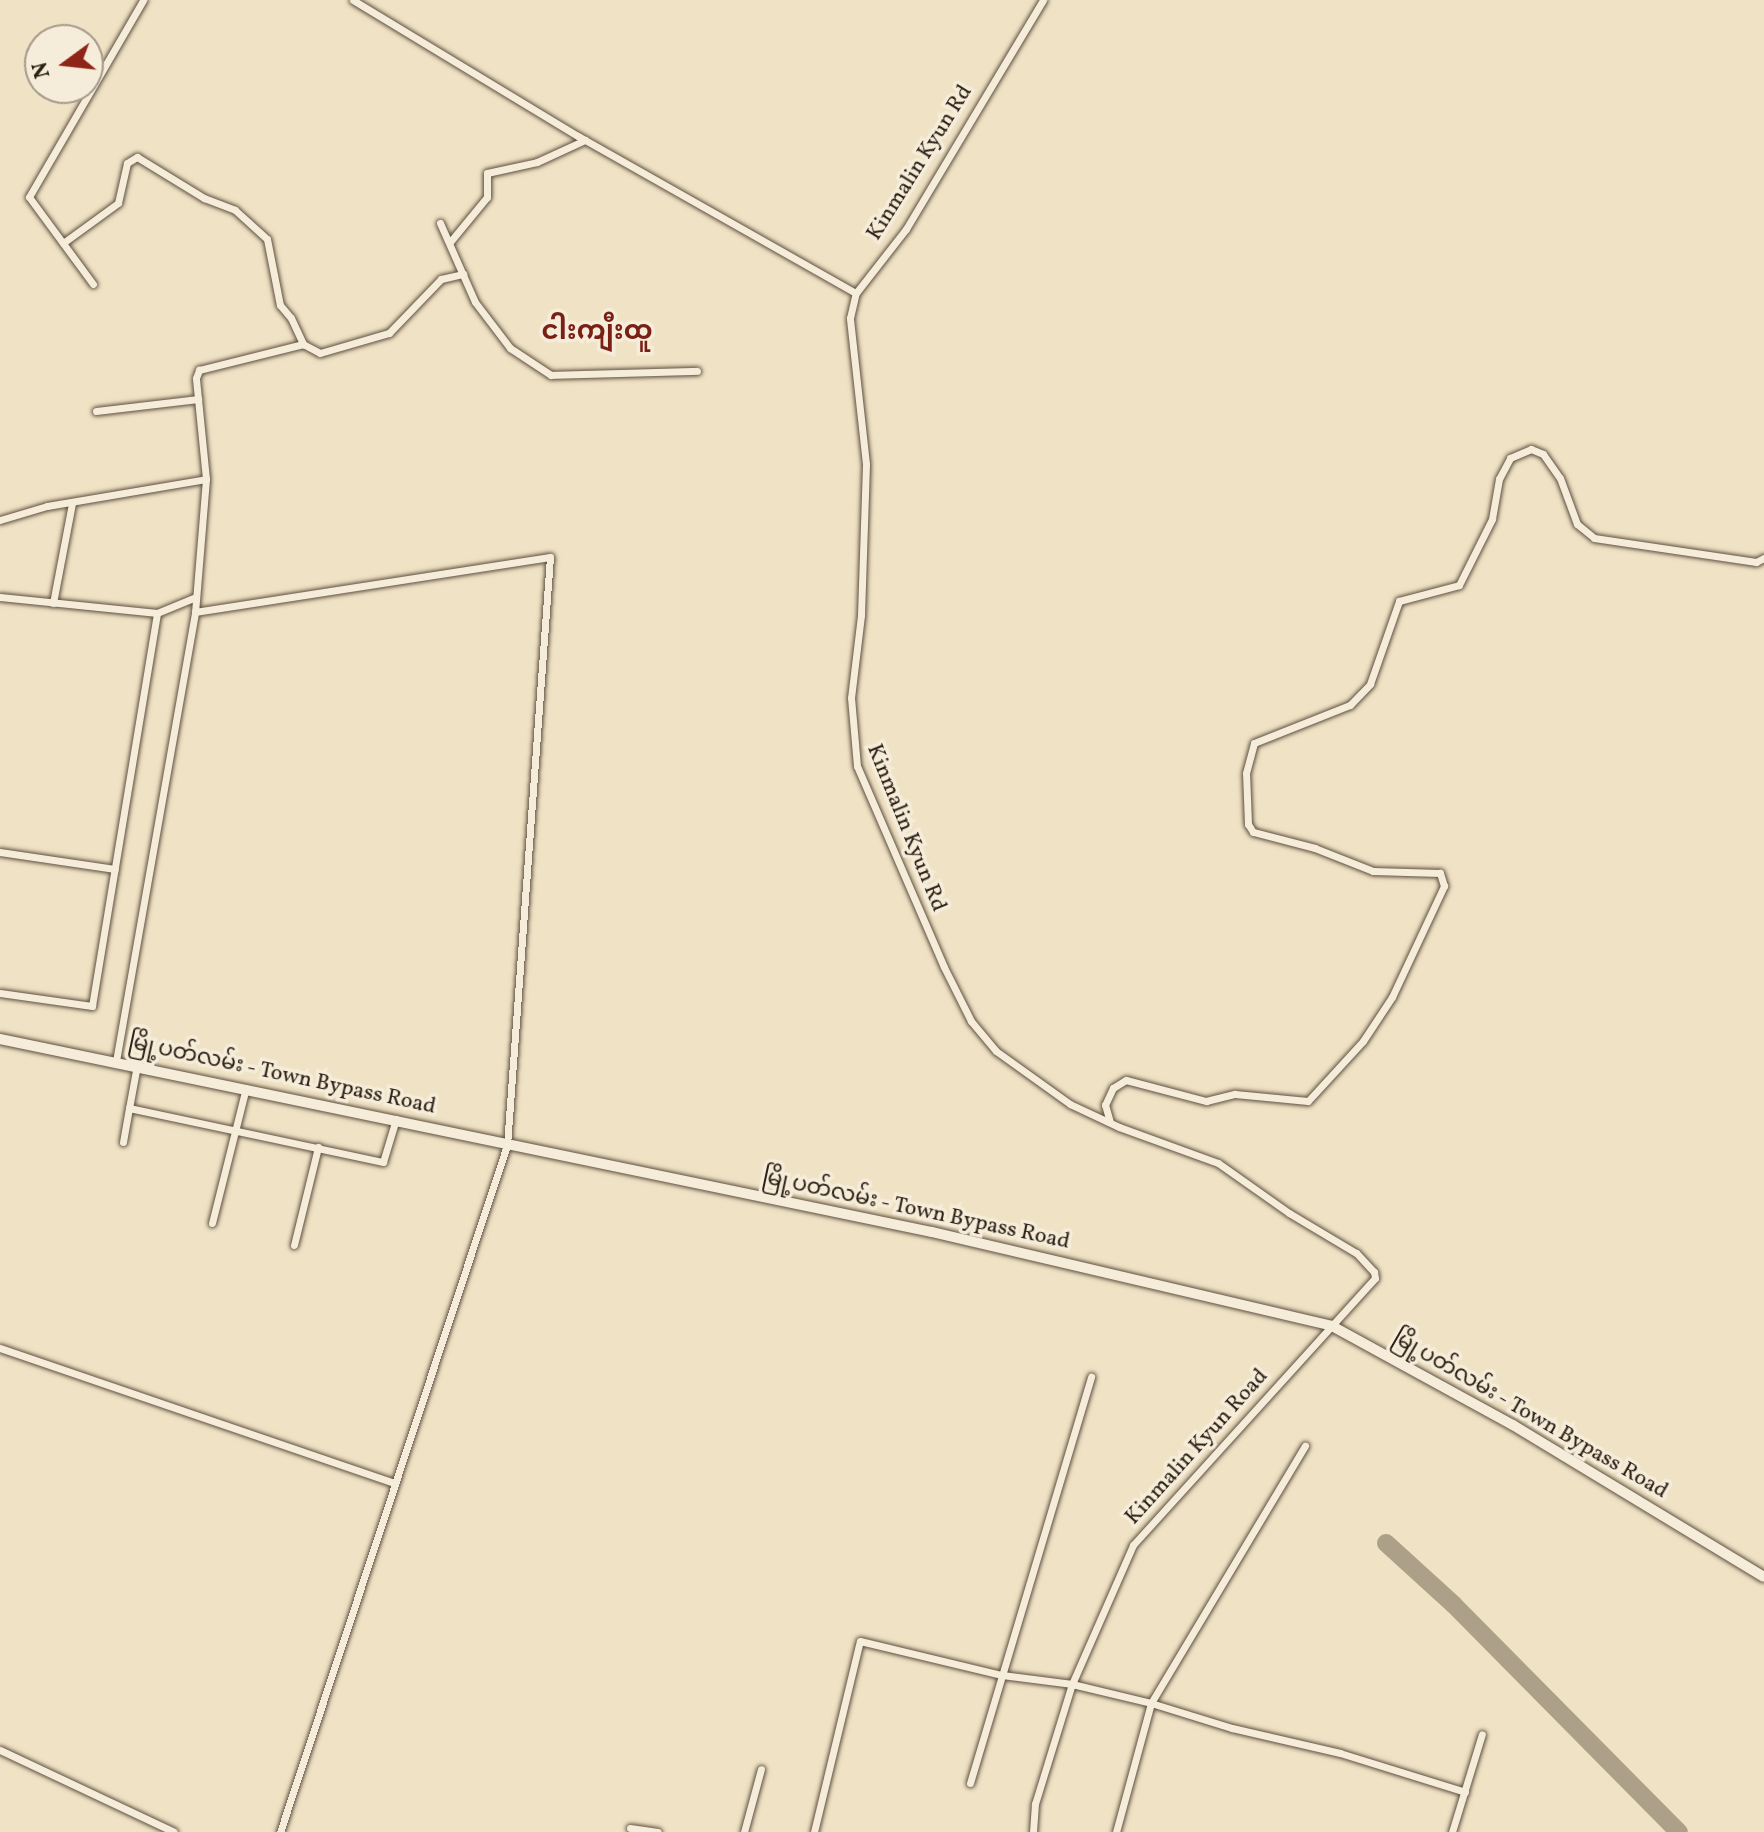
<!DOCTYPE html>
<html>
<head>
<meta charset="utf-8">
<style>
	body { margin:0 }
	#map { position:relative; width:1764px; height:1832px; overflow:hidden; background:#f0e2c4; font-family:Vollkorn,"Noto Sans Myanmar",serif }
	div>[style] { position:absolute }
	[style*='--x'] { left:calc(var(--x)*1px); top:calc(var(--y)*1px); width:calc(var(--w)*1px); rotate:calc(var(--a)*1deg) }
	.river>* { height:18px; margin:-9px; padding:0 9px; transform-origin:9px; border-radius:9px; background:#ada088 }
	.roads { filter:drop-shadow(0 0 2px #5d5041) drop-shadow(0 0 2px #5d5041) }
	.street>* { height:7px; margin:-3.5px; padding:0 3.5px; transform-origin:3.5px; border-radius:3.5px; background:#f5ecd9 }
	.secondary>* { height:10px; margin:-5px; padding:0 5px; transform-origin:5px; border-radius:5px; background:#f5ecd9 }
	span { translate:-50% -50%; white-space:nowrap; text-align:center; line-height:1.15; -webkit-text-stroke:7px #f5ecd9; paint-order:stroke }
	.street-label { font-size:22px; color:#2c2015 }
	.quarter-label { font-size:26px; color:#7a1f14; font-weight:700 }
	.north { position:absolute; left:24px; top:24px; width:80px; height:80px; box-sizing:border-box; background:#f5ecd9; border:2px solid #a59a8b; border-radius:50%; rotate:255deg; font-size:22px; font-weight:700; line-height:32px; text-align:center; color:#2c2015 }
	.north::after { content:''; display:block; margin:auto; width:28px; height:36px; background:#8f2418; clip-path:polygon(50% 0,100% 100%,50% 72%,0 100%) }
</style>
</head>
<body>
<div id="map">
	<div class="river">
		<i style="--x:1386;--y:1543;--w:91;--a:42.3"></i>
		<i style="--x:1453;--y:1604;--w:321;--a:45.3"></i>
	</div>
	<div class="roads">
		<div class="street">
			<i style="--x:353;--y:0;--w:263;--a:31.2"></i>
			<i style="--x:578;--y:136;--w:319;--a:29.5"></i>
			<i style="--x:440;--y:223;--w:86;--a:66.1"></i>
			<i style="--x:475;--y:302;--w:58;--a:52.7"></i>
			<i style="--x:510;--y:348;--w:49;--a:33.4"></i>
			<i style="--x:551;--y:375;--w:146;--a:-1.6"></i>
			<i style="--x:450;--y:242;--w:58;--a:-50.6"></i>
			<i style="--x:487;--y:197;--w:24;--a:-90"></i>
			<i style="--x:487;--y:173;--w:51;--a:-12.4"></i>
			<i style="--x:537;--y:162;--w:53;--a:-24.6"></i>
			<i style="--x:63;--y:243;--w:68;--a:-36"></i>
			<i style="--x:118;--y:203;--w:41;--a:-77.3"></i>
			<i style="--x:127;--y:163;--w:12;--a:-31"></i>
			<i style="--x:137;--y:157;--w:79;--a:31.5"></i>
			<i style="--x:204;--y:198;--w:33;--a:21"></i>
			<i style="--x:235;--y:210;--w:43;--a:42.2"></i>
			<i style="--x:267;--y:239;--w:67;--a:78.9"></i>
			<i style="--x:280;--y:305;--w:17;--a:50"></i>
			<i style="--x:291;--y:318;--w:29;--a:65"></i>
			<i style="--x:303;--y:344;--w:19;--a:28"></i>
			<i style="--x:320;--y:353;--w:72;--a:-16.2"></i>
			<i style="--x:389;--y:333;--w:75;--a:-46.1"></i>
			<i style="--x:441;--y:279;--w:23;--a:-13"></i>
			<i style="--x:93;--y:284;--w:108;--a:-126.3"></i>
			<i style="--x:29;--y:197;--w:228;--a:-59.9"></i>
			<i style="--x:96;--y:411;--w:103;--a:-6.7"></i>
			<i style="--x:206;--y:479;--w:101;--a:-95.7"></i>
			<i style="--x:196;--y:378;--w:9;--a:-69"></i>
			<i style="--x:199;--y:370;--w:107;--a:-14"></i>
			<i style="--x:0;--y:520;--w:49;--a:-16.6"></i>
			<i style="--x:47;--y:506;--w:161;--a:-9.6"></i>
			<i style="--x:206;--y:479;--w:133;--a:94.7"></i>
			<i style="--x:0;--y:597;--w:158;--a:5.8"></i>
			<i style="--x:157;--y:613;--w:42;--a:-22.3"></i>
			<i style="--x:53;--y:603;--w:102;--a:-79.2"></i>
			<i style="--x:0;--y:852;--w:116;--a:8.4"></i>
			<i style="--x:0;--y:993;--w:93;--a:8"></i>
			<i style="--x:92;--y:1006;--w:398;--a:-80.6"></i>
			<i style="--x:116;--y:1061;--w:456;--a:-80"></i>
			<i style="--x:195;--y:612;--w:359;--a:-8.8"></i>
			<i style="--x:550;--y:557;--w:590;--a:94.18"></i>
			<i style="--x:507;--y:1145;--w:724;--a:108.28"></i>
			<i style="--x:137;--y:1065;--w:44;--a:100.5"></i>
			<i style="--x:129;--y:1108;--w:260;--a:12"></i>
			<i style="--x:383;--y:1162;--w:45;--a:-73.2"></i>
			<i style="--x:1110;--y:1122;--w:18;--a:-106"></i>
			<i style="--x:1105;--y:1105;--w:19;--a:-65"></i>
			<i style="--x:1113;--y:1088;--w:15;--a:-32"></i>
			<i style="--x:1126;--y:1080;--w:83;--a:14.7"></i>
			<i style="--x:1206;--y:1101;--w:30;--a:-14"></i>
			<i style="--x:1235;--y:1094;--w:73;--a:5.5"></i>
			<i style="--x:1308;--y:1101;--w:81;--a:-47.5"></i>
			<i style="--x:1363;--y:1041;--w:53;--a:-56.6"></i>
			<i style="--x:1392;--y:997;--w:123;--a:-64.9"></i>
			<i style="--x:1444;--y:886;--w:14;--a:-107"></i>
			<i style="--x:1440;--y:873;--w:67;--a:-178.3"></i>
			<i style="--x:1373;--y:871;--w:62;--a:-158.4"></i>
			<i style="--x:1315;--y:848;--w:64;--a:-165.5"></i>
			<i style="--x:1253;--y:832;--w:9;--a:-122"></i>
			<i style="--x:1248;--y:824;--w:51;--a:-92.2"></i>
			<i style="--x:1246;--y:773;--w:31;--a:-75"></i>
			<i style="--x:1254;--y:743;--w:103;--a:-21.6"></i>
			<i style="--x:1350;--y:705;--w:29;--a:-46"></i>
			<i style="--x:1370;--y:684;--w:88;--a:-70.7"></i>
			<i style="--x:1399;--y:601;--w:62;--a:-14.9"></i>
			<i style="--x:1459;--y:585;--w:74;--a:-63.4"></i>
			<i style="--x:1492;--y:519;--w:41;--a:-80.1"></i>
			<i style="--x:1499;--y:479;--w:24;--a:-62"></i>
			<i style="--x:1510;--y:458;--w:23;--a:-23"></i>
			<i style="--x:1531;--y:449;--w:13;--a:23"></i>
			<i style="--x:1543;--y:454;--w:29;--a:55"></i>
			<i style="--x:1560;--y:478;--w:49;--a:69.7"></i>
			<i style="--x:1577;--y:524;--w:22;--a:39"></i>
			<i style="--x:1594;--y:538;--w:164;--a:8.4"></i>
			<i style="--x:1756;--y:562;--w:9;--a:-27"></i>
			<i style="--x:123;--y:1142;--w:35;--a:-80"></i>
			<i style="--x:212;--y:1223;--w:139;--a:-75.9"></i>
			<i style="--x:294;--y:1245;--w:101;--a:-76.2"></i>
			<i style="--x:0;--y:1348;--w:416;--a:18.9"></i>
			<i style="--x:0;--y:1750;--w:192;--a:25.2"></i>
			<i style="--x:970;--y:1783;--w:424;--a:-73.4"></i>
			<i style="--x:630;--y:1828;--w:28;--a:8"></i>
			<i style="--x:744;--y:1832;--w:65;--a:-74.9"></i>
			<i style="--x:814;--y:1832;--w:196;--a:-76.5"></i>
			<i style="--x:860;--y:1641;--w:146;--a:13.5"></i>
			<i style="--x:1002;--y:1675;--w:71;--a:7.3"></i>
			<i style="--x:1072;--y:1684;--w:81;--a:13.5"></i>
			<i style="--x:1151;--y:1703;--w:85;--a:17.2"></i>
			<i style="--x:1232;--y:1728;--w:111;--a:13"></i>
			<i style="--x:1340;--y:1753;--w:131;--a:17.3"></i>
			<i style="--x:1033;--y:1832;--w:28;--a:-86"></i>
			<i style="--x:1035;--y:1804;--w:126;--a:-72.9"></i>
			<i style="--x:1072;--y:1684;--w:152;--a:-66.3"></i>
			<i style="--x:1133;--y:1545;--w:360;--a:-47.8"></i>
			<i style="--x:1375;--y:1278;--w:6;--a:-99"></i>
			<i style="--x:1374;--y:1272;--w:26;--a:-133"></i>
			<i style="--x:1356;--y:1253;--w:78;--a:-149.2"></i>
			<i style="--x:1289;--y:1213;--w:87;--a:-144.8"></i>
			<i style="--x:1218;--y:1163;--w:105;--a:-160"></i>
			<i style="--x:1119;--y:1127;--w:54;--a:-154.9"></i>
			<i style="--x:1070;--y:1104;--w:91;--a:-144.4"></i>
			<i style="--x:996;--y:1051;--w:39;--a:-130"></i>
			<i style="--x:971;--y:1021;--w:60;--a:-116.6"></i>
			<i style="--x:944;--y:967;--w:219;--a:-113.4"></i>
			<i style="--x:857;--y:766;--w:68;--a:-95"></i>
			<i style="--x:851;--y:698;--w:84;--a:-83.1"></i>
			<i style="--x:861;--y:615;--w:151;--a:-88.1"></i>
			<i style="--x:866;--y:464;--w:147;--a:-96.3"></i>
			<i style="--x:850;--y:318;--w:26;--a:-77"></i>
			<i style="--x:856;--y:293;--w:81;--a:-52"></i>
			<i style="--x:906;--y:229;--w:267;--a:-59.1"></i>
			<i style="--x:1116;--y:1832;--w:134;--a:-74.8"></i>
			<i style="--x:1151;--y:1703;--w:300;--a:-59.1"></i>
			<i style="--x:1452;--y:1832;--w:102;--a:-73"></i>
		</div>
		<div class="secondary">
			<i style="--x:0;--y:1039;--w:952;--a:11.7"></i>
			<i style="--x:932;--y:1232;--w:411;--a:13.2"></i>
			<i style="--x:1332;--y:1326;--w:206;--a:28.7"></i>
			<i style="--x:1513;--y:1425;--w:293;--a:31.2"></i>
		</div>
	</div>
	<div class="street-label">
		<span style="left:920px;top:163px;rotate:-58deg">Kinmalin Kyun Rd</span>
		<span style="left:906px;top:828px;rotate:68deg">Kinmalin Kyun Rd</span>
		<span style="left:282px;top:1075px;rotate:12deg">မြို့ပတ်လမ်း - Town Bypass Road</span>
		<span style="left:916px;top:1210px;rotate:12deg">မြို့ပတ်လမ်း - Town Bypass Road</span>
		<span style="left:1530px;top:1415px;rotate:30deg">မြို့ပတ်လမ်း - Town Bypass Road</span>
		<span style="left:1197px;top:1447px;rotate:-48deg">Kinmalin Kyun Road</span>
	</div>
	<div class="quarter-label">
		<span style="left:597px;top:333px">ငါးကျီးထူ</span>
	</div>
	<div class="north">N</div>
</div>
</body>
</html>
